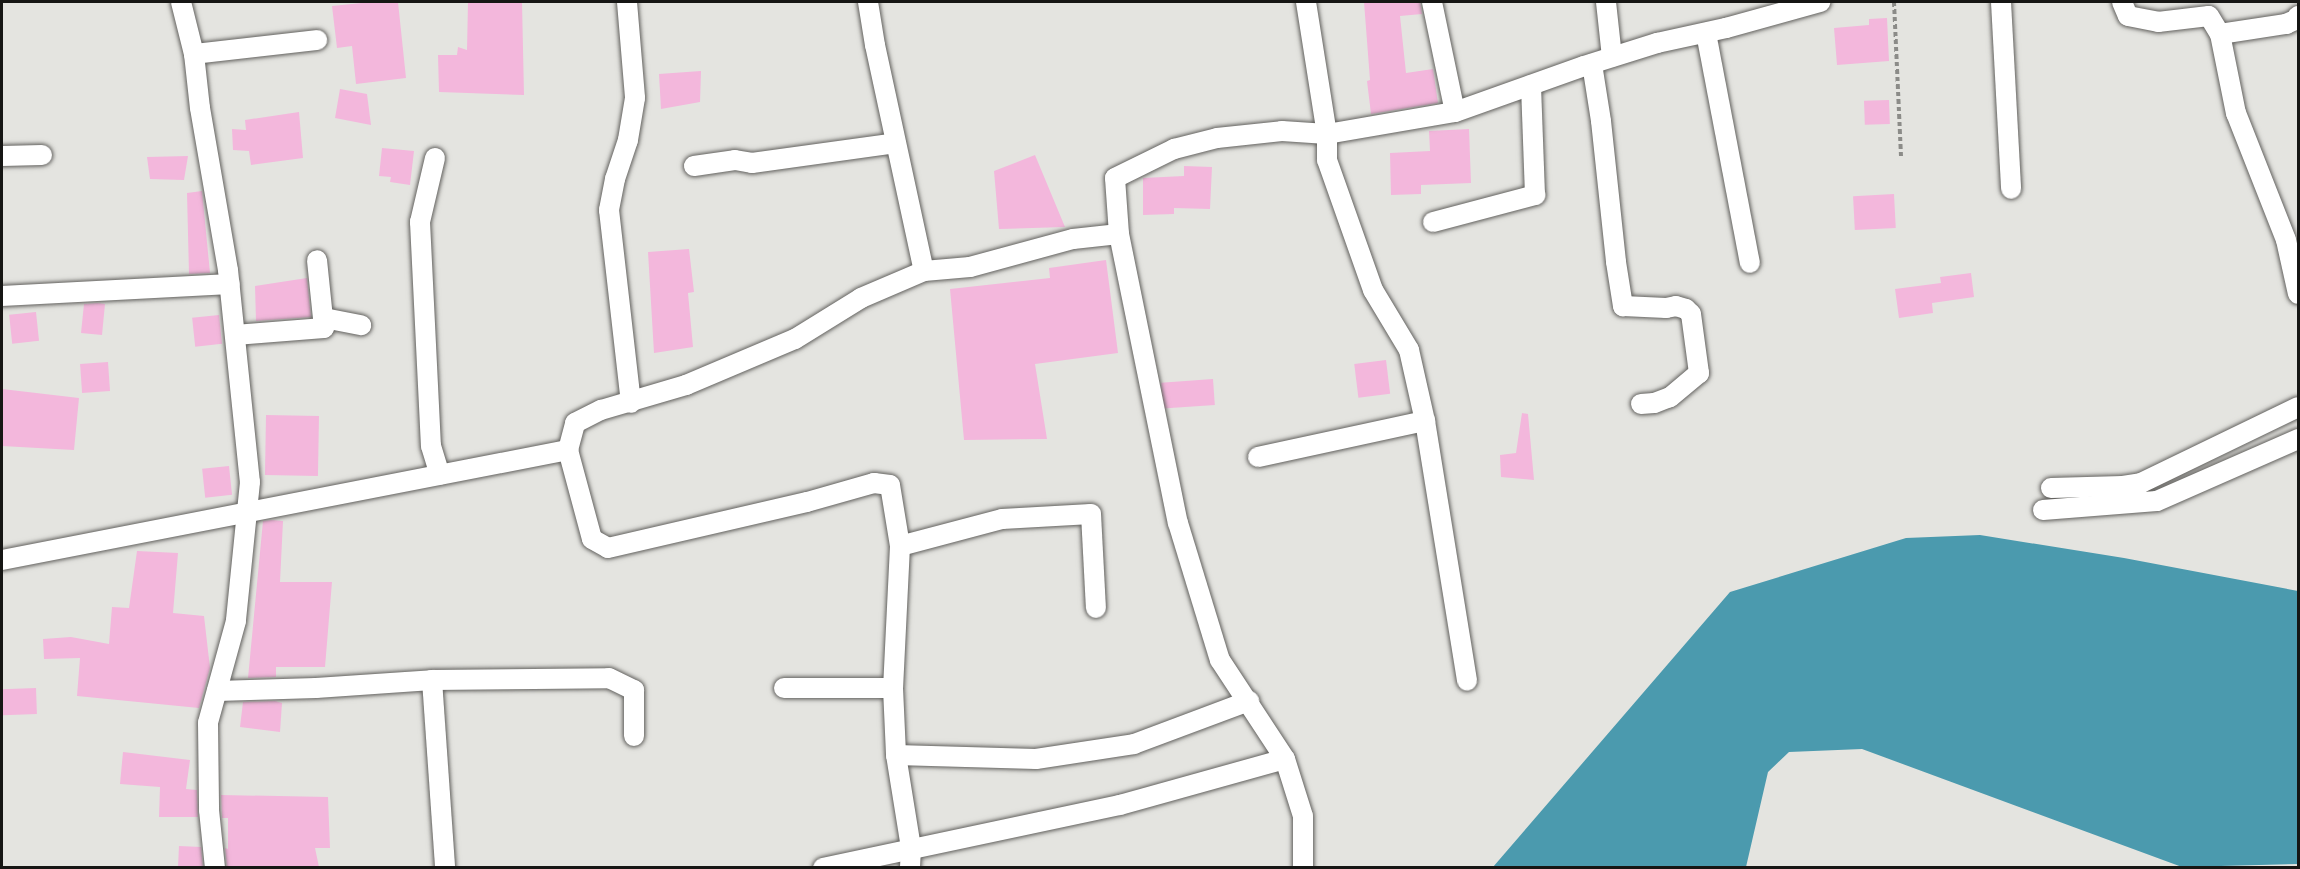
<!DOCTYPE html>
<html>
<head>
<meta charset="utf-8">
<style>
	body { margin:0 }
	#map { position:relative; width:2300px; height:869px; overflow:hidden; background:#e4e4e0; font-family:"Sofia Sans Condensed",sans-serif }
	div>[style] { position:absolute }
	[style*='--x'] { left:calc(var(--x)*1px); top:calc(var(--y)*1px); width:calc(var(--w)*1px); rotate:calc(var(--a)*1deg) }
	.water>* { inset:0; background:#4b9aae }
	.building>* { inset:0; background:#f3b7dc; transform-origin:0 0 }
	.path>* { height:4px; margin-top:-2px; transform-origin:0; background:repeating-linear-gradient(90deg,#8b8b88 0 4.5px,transparent 0 7.5px) }
	.roads { filter:drop-shadow(0 0 2px #62615e) drop-shadow(0 0 2px #62615e) }
	.minor>* { height:20px; margin:-10px; padding:0 10px; transform-origin:10px; border-radius:10px; background:#fff }
	span { translate:-50% -50%; white-space:nowrap; text-align:center; line-height:1.15; -webkit-text-stroke:4.5px #f2f1ed; paint-order:stroke }
	.frame { position:absolute; inset:0; border:3px solid #161614; pointer-events:none }
</style>
</head>
<body>
<div id="map">
	<div class="water">
		<i style="clip-path:polygon(1980px 535px,2124px 558px,2298px 591px,2298px 864px,2182px 867px,1862px 749px,1789px 752px,1768px 772px,1746px 867px,1493px 867px,1730px 592px,1906px 538px)"></i>
	</div>
	<div class="building">
		<i style="clip-path:polygon(372px 2px,398px 2px,406px 78px,356px 84px,352px 46px,337px 48px,332px 6px)"></i>
		<i style="clip-path:polygon(468px 2px,522px 2px,524px 95px,439px 92px,438px 55px,457px 55px,458px 47px,467px 50px)"></i>
		<i style="clip-path:polygon(1364px 2px,1420px 2px,1422px 14px,1400px 16px,1406px 73px,1433px 69px,1438px 103px,1371px 114px,1367px 81px,1370px 80px)"></i>
		<i style="clip-path:polygon(1887px 18px,1889px 61px,1837px 65px,1834px 28px,1869px 25px,1869px 19px)"></i>
		<i style="clip-path:polygon(701px 71px,700px 102px,661px 109px,659px 74px)"></i>
		<i style="clip-path:polygon(340px 89px,367px 94px,371px 125px,335px 118px)"></i>
		<i style="left:1889px;top:100px;width:24px;height:25px;rotate:88deg"></i>
		<i style="clip-path:polygon(299px 112px,303px 158px,251px 165px,249px 151px,233px 150px,232px 129px,246px 130px,245px 120px)"></i>
		<i style="clip-path:polygon(1469px 129px,1471px 183px,1421px 185px,1421px 194px,1391px 195px,1390px 153px,1430px 151px,1429px 131px)"></i>
		<i style="clip-path:polygon(382px 148px,414px 151px,410px 185px,390px 182px,391px 177px,379px 176px)"></i>
		<i style="clip-path:polygon(1035px 155px,1065px 227px,999px 229px,994px 171px)"></i>
		<i style="clip-path:polygon(188px 156px,184px 180px,150px 179px,147px 157px)"></i>
		<i style="clip-path:polygon(1184px 166px,1212px 167px,1210px 209px,1174px 208px,1174px 214px,1143px 215px,1143px 178px,1184px 176px)"></i>
		<i style="clip-path:polygon(202px 191px,210px 273px,189px 274px,187px 193px)"></i>
		<i style="left:1894px;top:194px;width:34px;height:41px;rotate:87deg"></i>
		<i style="clip-path:polygon(689px 249px,694px 292px,688px 293px,693px 347px,654px 353px,648px 252px)"></i>
		<i style="clip-path:polygon(1106px 260px,1118px 353px,1035px 364px,1047px 439px,964px 440px,950px 289px,1050px 278px,1049px 268px)"></i>
		<i style="clip-path:polygon(1971px 273px,1974px 297px,1932px 303px,1933px 313px,1899px 318px,1895px 289px,1941px 283px,1940px 277px)"></i>
		<i style="clip-path:polygon(307px 278px,311px 317px,256px 321px,255px 286px)"></i>
		<i style="clip-path:polygon(98px 303px,105px 304px,102px 335px,81px 333px,84px 304px)"></i>
		<i style="left:36px;top:312px;width:29px;height:27px;rotate:84deg"></i>
		<i style="left:219px;top:315px;width:29px;height:27px;rotate:84deg"></i>
		<i style="left:1386px;top:360px;width:34px;height:32px;rotate:83deg"></i>
		<i style="left:108px;top:362px;width:29px;height:28px;rotate:86deg"></i>
		<i style="left:1213px;top:379px;width:26px;height:52px;rotate:86deg"></i>
		<i style="clip-path:polygon(2px 389px,79px 398px,74px 450px,2px 446px)"></i>
		<i style="clip-path:polygon(1522px 413px,1528px 414px,1534px 480px,1501px 477px,1500px 455px,1516px 453px)"></i>
		<i style="left:319px;top:416px;width:60px;height:53px;rotate:91deg"></i>
		<i style="left:229px;top:466px;width:29px;height:27px;rotate:84deg"></i>
		<i style="clip-path:polygon(272px 520px,283px 521px,280px 582px,332px 582px,325px 667px,276px 667px,276px 677px,248px 678px,263px 521px)"></i>
		<i style="clip-path:polygon(137px 551px,178px 553px,173px 613px,204px 616px,210px 668px,199px 708px,77px 696px,80px 658px,44px 659px,43px 639px,71px 637px,109px 644px,112px 607px,129px 608px)"></i>
		<i style="left:36px;top:688px;width:26px;height:34px;rotate:88deg"></i>
		<i style="clip-path:polygon(275px 701px,282px 703px,280px 732px,240px 727px,243px 702px)"></i>
		<i style="clip-path:polygon(123px 752px,190px 760px,186px 789px,197px 790px,198px 817px,159px 817px,160px 787px,120px 784px)"></i>
		<i style="clip-path:polygon(221px 795px,328px 797px,330px 848px,315px 848px,319px 867px,227px 867px,225px 848px,228px 849px,228px 818px,222px 818px)"></i>
		<i style="clip-path:polygon(179px 846px,201px 847px,203px 867px,178px 867px)"></i>
	</div>
	<div class="path">
		<i style="--x:1894;--y:2;--w:156;--a:87.4"></i>
	</div>
	<div class="roads">
		<div class="minor">
			<i style="--x:181;--y:2;--w:54;--a:76"></i>
			<i style="--x:194;--y:54;--w:54;--a:83.7"></i>
			<i style="--x:200;--y:108;--w:164;--a:80.2"></i>
			<i style="--x:228;--y:270;--w:213;--a:84.1"></i>
			<i style="--x:250;--y:482;--w:140;--a:95.8"></i>
			<i style="--x:236;--y:621;--w:106;--a:105.4"></i>
			<i style="--x:208;--y:723;--w:87;--a:89.3"></i>
			<i style="--x:209;--y:810;--w:58;--a:84.1"></i>
			<i style="--x:627;--y:2;--w:96;--a:85.2"></i>
			<i style="--x:635;--y:98;--w:43;--a:99.5"></i>
			<i style="--x:628;--y:140;--w:41;--a:108.4"></i>
			<i style="--x:615;--y:179;--w:32;--a:101"></i>
			<i style="--x:609;--y:210;--w:194;--a:83.5"></i>
			<i style="--x:868;--y:2;--w:44;--a:80.8"></i>
			<i style="--x:875;--y:45;--w:231;--a:77.8"></i>
			<i style="--x:1306;--y:2;--w:134;--a:81"></i>
			<i style="--x:1327;--y:134;--w:26;--a:90"></i>
			<i style="--x:1327;--y:160;--w:138;--a:70.5"></i>
			<i style="--x:1373;--y:290;--w:70;--a:59"></i>
			<i style="--x:1409;--y:350;--w:73;--a:77.3"></i>
			<i style="--x:1425;--y:421;--w:263;--a:80.8"></i>
			<i style="--x:1432;--y:2;--w:112;--a:78.2"></i>
			<i style="--x:1606;--y:2;--w:55;--a:83.8"></i>
			<i style="--x:2001;--y:2;--w:187;--a:86.9"></i>
			<i style="--x:2122;--y:2;--w:15;--a:67"></i>
			<i style="--x:2128;--y:16;--w:31;--a:11"></i>
			<i style="--x:2158;--y:22;--w:51;--a:-6.7"></i>
			<i style="--x:2209;--y:16;--w:21;--a:59"></i>
			<i style="--x:2220;--y:34;--w:81;--a:78.6"></i>
			<i style="--x:2236;--y:113;--w:136;--a:68.5"></i>
			<i style="--x:2286;--y:240;--w:55;--a:77.5"></i>
			<i style="--x:1706;--y:33;--w:234;--a:79.2"></i>
			<i style="--x:2220;--y:34;--w:67;--a:-8.6"></i>
			<i style="--x:2286;--y:24;--w:12;--a:-24"></i>
			<i style="--x:2297;--y:19;--w:3;--a:-72"></i>
			<i style="--x:194;--y:54;--w:124;--a:-6.5"></i>
			<i style="--x:1592;--y:64;--w:58;--a:81"></i>
			<i style="--x:1601;--y:121;--w:142;--a:83.9"></i>
			<i style="--x:1616;--y:262;--w:45;--a:81"></i>
			<i style="--x:1623;--y:306;--w:43;--a:2.7"></i>
			<i style="--x:1666;--y:308;--w:10;--a:-11"></i>
			<i style="--x:1676;--y:306;--w:10;--a:17"></i>
			<i style="--x:1686;--y:309;--w:7;--a:45"></i>
			<i style="--x:1691;--y:314;--w:60;--a:82.3"></i>
			<i style="--x:1699;--y:373;--w:38;--a:140"></i>
			<i style="--x:1670;--y:397;--w:17;--a:159"></i>
			<i style="--x:1654;--y:403;--w:13;--a:176"></i>
			<i style="--x:2;--y:156;--w:40;--a:-1.4"></i>
			<i style="--x:435;--y:158;--w:66;--a:103.2"></i>
			<i style="--x:420;--y:222;--w:224;--a:87.2"></i>
			<i style="--x:431;--y:446;--w:30;--a:73"></i>
			<i style="--x:694;--y:166;--w:41;--a:-8.3"></i>
			<i style="--x:735;--y:160;--w:17;--a:10"></i>
			<i style="--x:752;--y:163;--w:145;--a:-7.9"></i>
			<i style="--x:1433;--y:222;--w:106;--a:-14.8"></i>
			<i style="--x:1535;--y:195;--w:110;--a:-92.1"></i>
			<i style="--x:1119;--y:234;--w:295;--a:78.5"></i>
			<i style="--x:1178;--y:523;--w:143;--a:73"></i>
			<i style="--x:1220;--y:660;--w:118;--a:56.7"></i>
			<i style="--x:1285;--y:759;--w:60;--a:72.5"></i>
			<i style="--x:1303;--y:816;--w:52;--a:90"></i>
			<i style="--x:2;--y:296;--w:228;--a:-3"></i>
			<i style="--x:324;--y:318;--w:38;--a:11"></i>
			<i style="--x:235;--y:335;--w:89;--a:-4.5"></i>
			<i style="--x:324;--y:328;--w:68;--a:-95.9"></i>
			<i style="--x:568;--y:450;--w:28;--a:-75"></i>
			<i style="--x:575;--y:423;--w:29;--a:-27"></i>
			<i style="--x:601;--y:410;--w:89;--a:-16.4"></i>
			<i style="--x:686;--y:385;--w:118;--a:-22.9"></i>
			<i style="--x:795;--y:339;--w:78;--a:-31.8"></i>
			<i style="--x:861;--y:298;--w:69;--a:-23.2"></i>
			<i style="--x:924;--y:271;--w:46;--a:-5"></i>
			<i style="--x:970;--y:267;--w:107;--a:-15.2"></i>
			<i style="--x:1073;--y:239;--w:46;--a:-6.2"></i>
			<i style="--x:1119;--y:234;--w:56;--a:-94.1"></i>
			<i style="--x:1115;--y:178;--w:66;--a:-26.2"></i>
			<i style="--x:1174;--y:149;--w:44;--a:-14.3"></i>
			<i style="--x:1217;--y:138;--w:65;--a:-6.1"></i>
			<i style="--x:1282;--y:131;--w:45;--a:3.8"></i>
			<i style="--x:1327;--y:134;--w:130;--a:-9.8"></i>
			<i style="--x:1455;--y:112;--w:137;--a:-19.6"></i>
			<i style="--x:1584;--y:66;--w:77;--a:-17.5"></i>
			<i style="--x:1657;--y:43;--w:71;--a:-12.3"></i>
			<i style="--x:1726;--y:28;--w:98;--a:-15.5"></i>
			<i style="--x:1258;--y:457;--w:171;--a:-12.2"></i>
			<i style="--x:2051;--y:488;--w:72;--a:-1.6"></i>
			<i style="--x:2123;--y:486;--w:18;--a:-9"></i>
			<i style="--x:2141;--y:483;--w:174;--a:-25.8"></i>
			<i style="--x:2043;--y:510;--w:114;--a:-4.5"></i>
			<i style="--x:2157;--y:501;--w:154;--a:-23.7"></i>
			<i style="--x:900;--y:546;--w:106;--a:-14.8"></i>
			<i style="--x:1002;--y:519;--w:89;--a:-3.2"></i>
			<i style="--x:1091;--y:514;--w:94;--a:87"></i>
			<i style="--x:2;--y:560;--w:577;--a:-11"></i>
			<i style="--x:568;--y:450;--w:92;--a:74.9"></i>
			<i style="--x:592;--y:539;--w:18;--a:29"></i>
			<i style="--x:608;--y:548;--w:204;--a:-13"></i>
			<i style="--x:807;--y:502;--w:70;--a:-15.8"></i>
			<i style="--x:874;--y:483;--w:16;--a:7"></i>
			<i style="--x:890;--y:485;--w:62;--a:80.7"></i>
			<i style="--x:900;--y:546;--w:142;--a:92.8"></i>
			<i style="--x:893;--y:688;--w:67;--a:87.4"></i>
			<i style="--x:896;--y:755;--w:94;--a:80.8"></i>
			<i style="--x:911;--y:848;--w:20;--a:93"></i>
			<i style="--x:432;--y:680;--w:188;--a:86"></i>
			<i style="--x:784;--y:688;--w:109;--a:0"></i>
			<i style="--x:217;--y:691;--w:99;--a:-1.7"></i>
			<i style="--x:316;--y:688;--w:116;--a:-3.9"></i>
			<i style="--x:432;--y:680;--w:177;--a:-0.6"></i>
			<i style="--x:609;--y:678;--w:28;--a:26"></i>
			<i style="--x:634;--y:690;--w:46;--a:90"></i>
			<i style="--x:896;--y:755;--w:140;--a:1.6"></i>
			<i style="--x:1036;--y:759;--w:99;--a:-8.7"></i>
			<i style="--x:1134;--y:744;--w:123;--a:-20.5"></i>
			<i style="--x:823;--y:868;--w:304;--a:-12"></i>
			<i style="--x:1120;--y:805;--w:171;--a:-15.6"></i>
		</div>
	</div>
	<div class="frame"></div>
</div>
</body>
</html>
